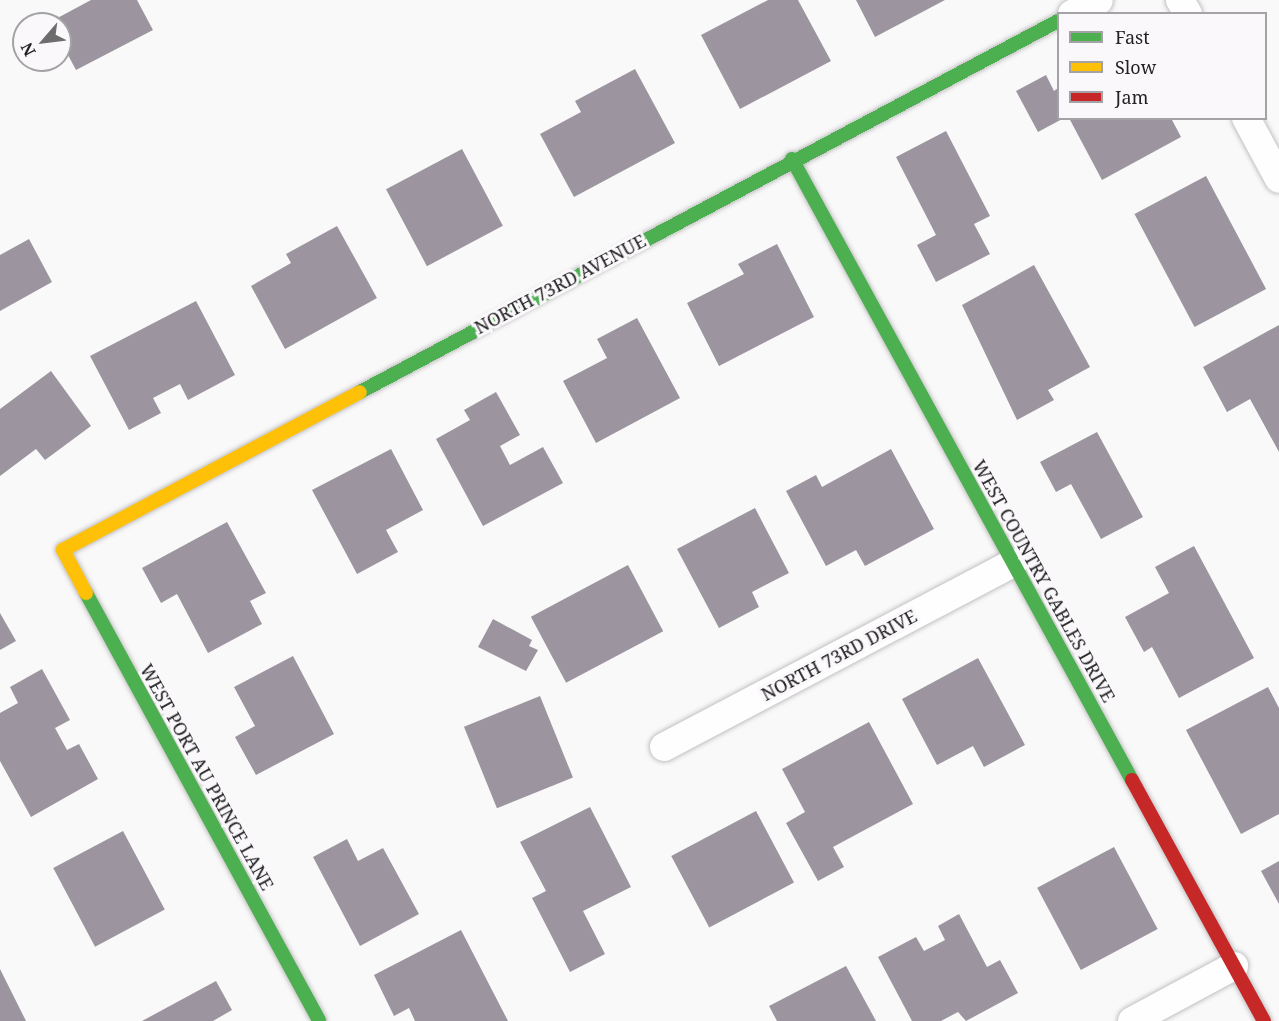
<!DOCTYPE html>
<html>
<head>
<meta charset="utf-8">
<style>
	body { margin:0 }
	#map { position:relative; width:1279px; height:1021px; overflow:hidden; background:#faf9fa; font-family:"Noto Serif",serif }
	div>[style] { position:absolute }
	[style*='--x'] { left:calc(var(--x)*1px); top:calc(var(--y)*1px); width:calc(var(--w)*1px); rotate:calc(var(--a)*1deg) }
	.building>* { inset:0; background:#9c949e; transform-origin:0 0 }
	.roads { filter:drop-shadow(0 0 2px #c2c1c2) drop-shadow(0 0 2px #c2c1c2) }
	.street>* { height:28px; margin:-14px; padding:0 14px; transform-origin:14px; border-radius:14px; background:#fefefe }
	.fast>* { height:14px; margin:-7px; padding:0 7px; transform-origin:7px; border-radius:7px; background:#4caf50 }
	.slow>* { height:14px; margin:-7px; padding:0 7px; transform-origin:7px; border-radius:7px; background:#ffc107 }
	.jam>* { height:14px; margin:-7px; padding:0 7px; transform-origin:7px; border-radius:7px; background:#c62828 }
	span { translate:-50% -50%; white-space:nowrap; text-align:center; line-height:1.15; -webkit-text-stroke:6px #faf8fb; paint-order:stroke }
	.street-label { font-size:18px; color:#232223 }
	.legend { position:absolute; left:1057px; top:12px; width:210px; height:108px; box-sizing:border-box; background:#faf8fb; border:2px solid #a4a2a5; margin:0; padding:8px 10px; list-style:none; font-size:18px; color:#232223 }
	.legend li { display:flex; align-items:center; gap:12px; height:30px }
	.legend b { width:30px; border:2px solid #a4a2a5 }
	.north { position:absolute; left:12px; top:12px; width:60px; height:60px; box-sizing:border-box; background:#faf8fb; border:2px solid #a4a2a5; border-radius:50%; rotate:242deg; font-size:16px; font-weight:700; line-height:24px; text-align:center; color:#232223 }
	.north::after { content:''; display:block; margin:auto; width:21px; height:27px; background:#6e6d6e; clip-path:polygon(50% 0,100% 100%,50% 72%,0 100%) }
</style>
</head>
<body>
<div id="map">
	<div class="building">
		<i style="clip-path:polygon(91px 0,137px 0,153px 30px,76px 70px,60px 40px,60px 24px,50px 22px)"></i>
		<i style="clip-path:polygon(768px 0,798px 0,831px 61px,740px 109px,701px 35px)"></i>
		<i style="clip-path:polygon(856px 0,945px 0,875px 37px)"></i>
		<i style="clip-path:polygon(635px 69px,675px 143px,574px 197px,540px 134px,581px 112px,575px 101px)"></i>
		<i style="clip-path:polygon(1046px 75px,1054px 91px,1058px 88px,1058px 118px,1064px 118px,1038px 132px,1016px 91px)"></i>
		<i style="clip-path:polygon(1069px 118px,1171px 118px,1181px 137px,1102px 180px)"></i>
		<i style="clip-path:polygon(946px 131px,990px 216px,974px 224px,990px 254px,936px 282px,917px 245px,936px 235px,896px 157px)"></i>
		<i style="left:462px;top:149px;width:87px;height:86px;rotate:62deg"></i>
		<i style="left:1206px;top:176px;width:128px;height:81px;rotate:62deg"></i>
		<i style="clip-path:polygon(337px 226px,377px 298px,285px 349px,251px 286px,291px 263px,286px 254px)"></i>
		<i style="clip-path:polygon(29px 239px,52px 282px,0 311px,0 255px)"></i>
		<i style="clip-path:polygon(777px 244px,814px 317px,719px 366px,687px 303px,744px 274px,738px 264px)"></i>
		<i style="clip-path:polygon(1034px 265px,1090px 367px,1048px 390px,1054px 400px,1017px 420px,962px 305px)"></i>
		<i style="clip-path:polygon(196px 301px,235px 375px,188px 400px,180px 384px,153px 398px,161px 413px,129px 430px,90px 356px)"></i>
		<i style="clip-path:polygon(637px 318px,680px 398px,596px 443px,563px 381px,607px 358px,597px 339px)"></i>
		<i style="clip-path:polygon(1279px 325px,1279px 452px,1250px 399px,1227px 412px,1203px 367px)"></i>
		<i style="clip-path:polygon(51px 371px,91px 426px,45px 460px,36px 449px,0 476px,0 409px)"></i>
		<i style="clip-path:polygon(496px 392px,520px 435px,500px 446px,510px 465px,543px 447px,563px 483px,483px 526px,436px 439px,470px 420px,464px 410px)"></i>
		<i style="clip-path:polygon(1097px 432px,1143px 517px,1101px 539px,1071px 484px,1056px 492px,1040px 462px)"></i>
		<i style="clip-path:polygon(391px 449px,423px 510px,386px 530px,398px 552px,357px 574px,312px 490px)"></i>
		<i style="clip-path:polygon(891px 449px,934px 529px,865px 566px,856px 550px,826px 566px,786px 491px,816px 475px,822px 487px)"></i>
		<i style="clip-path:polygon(755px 508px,789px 573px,752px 592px,759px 607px,719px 628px,677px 549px)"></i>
		<i style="clip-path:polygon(227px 522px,266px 593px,250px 601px,262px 624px,208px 653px,177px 594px,161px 603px,142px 568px)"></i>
		<i style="clip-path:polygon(1194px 546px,1254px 658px,1179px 698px,1152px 647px,1144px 652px,1125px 617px,1169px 593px,1155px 567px)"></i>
		<i style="left:628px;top:565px;width:75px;height:110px;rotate:62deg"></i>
		<i style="clip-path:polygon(0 613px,16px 641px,0 650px)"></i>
		<i style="clip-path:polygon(493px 619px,532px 640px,529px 646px,538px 650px,526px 671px,478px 647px)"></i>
		<i style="clip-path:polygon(293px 656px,334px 734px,256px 775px,235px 737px,255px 726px,234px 687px)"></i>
		<i style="clip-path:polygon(978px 658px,1025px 745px,984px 767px,973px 746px,937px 765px,902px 699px)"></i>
		<i style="clip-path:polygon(42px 669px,70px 720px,55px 728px,67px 750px,79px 744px,98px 779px,31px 817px,0 761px,0 713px,18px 703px,10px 687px)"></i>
		<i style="clip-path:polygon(1268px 687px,1279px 708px,1279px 814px,1241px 834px,1186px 730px)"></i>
		<i style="left:540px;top:696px;width:88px;height:82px;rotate:68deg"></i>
		<i style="clip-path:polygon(869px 722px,913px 804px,833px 847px,844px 867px,818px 881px,786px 823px,805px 812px,782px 769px)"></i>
		<i style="clip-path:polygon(590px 807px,631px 887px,583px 911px,605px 954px,570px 972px,532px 898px,546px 891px,520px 842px)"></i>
		<i style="left:756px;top:811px;width:81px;height:96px;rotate:62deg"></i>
		<i style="left:123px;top:831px;width:89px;height:79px;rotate:62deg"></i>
		<i style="clip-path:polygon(347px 839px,358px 861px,383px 848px,419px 914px,360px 946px,313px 857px)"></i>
		<i style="left:1114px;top:847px;width:93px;height:87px;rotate:62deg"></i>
		<i style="clip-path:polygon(1279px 861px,1279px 904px,1261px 871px)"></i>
		<i style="clip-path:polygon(959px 914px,987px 967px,1000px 960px,1018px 993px,966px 1021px,958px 1012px,941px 1021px,912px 1021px,878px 957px,916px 937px,924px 951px,945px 940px,938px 926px)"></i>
		<i style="clip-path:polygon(461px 930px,508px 1021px,415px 1021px,409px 1008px,394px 1016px,374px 975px)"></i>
		<i style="clip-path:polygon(846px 966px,876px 1021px,777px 1021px,769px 1006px)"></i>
		<i style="clip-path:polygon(0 969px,26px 1021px,0 1021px)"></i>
		<i style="clip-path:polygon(216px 981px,232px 1010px,213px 1021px,142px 1021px)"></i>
	</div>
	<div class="roads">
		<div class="street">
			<i style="--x:1180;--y:0;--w:16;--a:60"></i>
			<i style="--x:1072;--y:14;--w:30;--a:-27"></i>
			<i style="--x:1246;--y:118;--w:69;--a:61.6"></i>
			<i style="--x:664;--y:747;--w:395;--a:-27.8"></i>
			<i style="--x:1132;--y:1021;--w:116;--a:-28.3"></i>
		</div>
		<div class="fast">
			<i style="--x:792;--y:159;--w:708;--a:61.3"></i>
			<i style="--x:360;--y:392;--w:790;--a:-27.99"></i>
			<i style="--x:86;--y:593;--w:487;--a:61.4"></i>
		</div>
		<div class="slow">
			<i style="--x:86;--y:593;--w:49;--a:-118.1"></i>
			<i style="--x:63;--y:550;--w:336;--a:-28"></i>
		</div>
		<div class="jam">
			<i style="--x:1132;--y:780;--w:275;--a:61.3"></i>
		</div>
	</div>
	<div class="street-label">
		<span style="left:560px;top:284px;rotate:-28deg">NORTH 73RD AVENUE</span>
		<span style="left:1044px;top:581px;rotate:61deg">WEST COUNTRY GABLES DRIVE</span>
		<span style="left:839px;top:655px;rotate:-28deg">NORTH 73RD DRIVE</span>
		<span style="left:207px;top:777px;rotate:61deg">WEST PORT AU PRINCE LANE</span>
	</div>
	<ul class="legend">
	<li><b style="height:8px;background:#4caf50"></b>Fast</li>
	<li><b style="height:8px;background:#ffc107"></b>Slow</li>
	<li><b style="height:8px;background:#c62828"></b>Jam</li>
	</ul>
	<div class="north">N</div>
</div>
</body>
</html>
